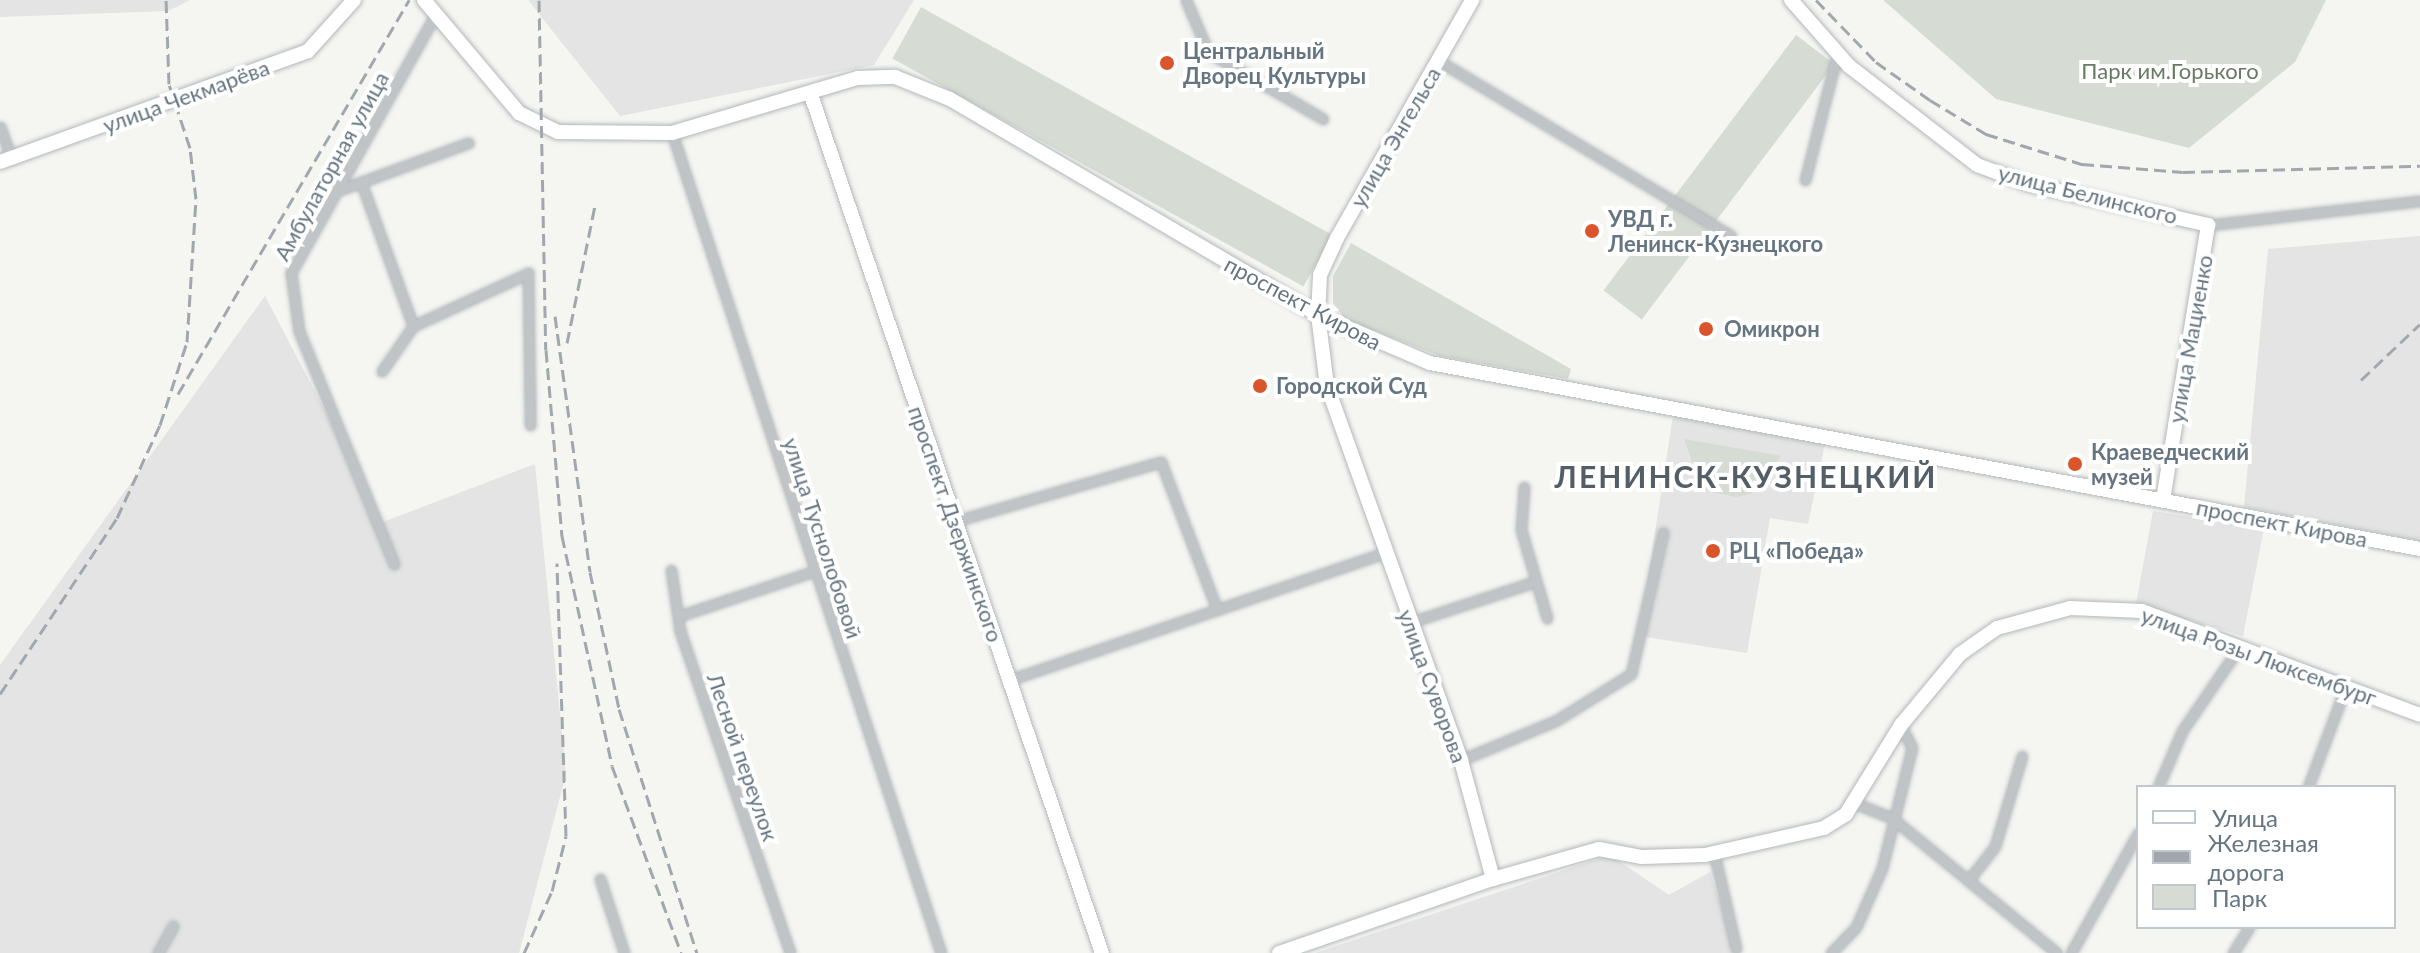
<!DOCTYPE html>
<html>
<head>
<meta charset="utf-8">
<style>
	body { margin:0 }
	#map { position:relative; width:2420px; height:953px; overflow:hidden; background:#f5f5f2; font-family:Lato,sans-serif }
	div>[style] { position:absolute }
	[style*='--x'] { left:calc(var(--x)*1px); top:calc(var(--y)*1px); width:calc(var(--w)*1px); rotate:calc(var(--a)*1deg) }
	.built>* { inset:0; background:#e3e4e3 }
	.green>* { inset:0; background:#d6dcd3; transform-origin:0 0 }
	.roads { filter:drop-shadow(0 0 2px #b3b8bb) drop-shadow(0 0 2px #b3b8bb) }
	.street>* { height:9px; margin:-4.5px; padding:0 4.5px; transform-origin:4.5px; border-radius:4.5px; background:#c0c4c7 }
	.secondary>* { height:14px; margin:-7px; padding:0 7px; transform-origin:7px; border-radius:7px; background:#fff }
	.primary>* { height:14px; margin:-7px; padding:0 7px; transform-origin:7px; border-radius:7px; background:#fff }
	.rail>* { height:3px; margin-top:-1.5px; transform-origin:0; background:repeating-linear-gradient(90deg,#a1a7ac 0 12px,transparent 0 18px) }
	.dots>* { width:22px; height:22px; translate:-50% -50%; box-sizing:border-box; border:4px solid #fff; border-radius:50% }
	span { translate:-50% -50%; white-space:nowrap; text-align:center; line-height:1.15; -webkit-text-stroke:8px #fff; paint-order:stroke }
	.poi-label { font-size:22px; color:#657581; font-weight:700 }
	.left { translate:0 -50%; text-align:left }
	.park-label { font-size:22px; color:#687964 }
	.street-label { font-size:22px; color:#657581 }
	.district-label { font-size:30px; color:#535e67; font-weight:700; letter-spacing:2px }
	.legend { position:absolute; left:2136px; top:785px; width:260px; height:144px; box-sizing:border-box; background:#fff; border:2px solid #c1c8cd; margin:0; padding:10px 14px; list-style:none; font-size:24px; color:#657581 }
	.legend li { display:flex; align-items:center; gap:16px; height:40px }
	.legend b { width:40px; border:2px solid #c1c8cd }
</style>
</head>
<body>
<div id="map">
	<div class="built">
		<i style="clip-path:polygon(0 0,190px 0,168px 11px,0 17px)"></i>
		<i style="clip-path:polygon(528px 0,914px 0,874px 65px,620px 116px)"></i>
		<i style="clip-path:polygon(2420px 236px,2420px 541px,2244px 507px,2268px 249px)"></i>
		<i style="clip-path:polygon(265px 296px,383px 522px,535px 464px,566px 774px,519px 953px,0 953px,0 665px)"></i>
		<i style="clip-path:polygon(1673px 416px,1825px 444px,1808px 524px,1770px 518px,1747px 653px,1639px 636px)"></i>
		<i style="clip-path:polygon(2153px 511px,2264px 528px,2243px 636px,2136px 604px)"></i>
		<i style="clip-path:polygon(1610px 855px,1669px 895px,1710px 872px,1736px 953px,1315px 953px)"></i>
	</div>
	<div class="green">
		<i style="clip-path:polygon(1883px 0,2326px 0,2295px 62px,2189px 148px,1996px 99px)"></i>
		<i style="left:921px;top:7px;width:470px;height:59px;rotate:29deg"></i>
		<i style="left:1796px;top:35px;width:48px;height:320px;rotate:37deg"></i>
		<i style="clip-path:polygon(1351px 243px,1571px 369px,1568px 379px,1440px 356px,1345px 319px,1333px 303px,1333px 276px)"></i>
		<i style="clip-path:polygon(1684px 439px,1781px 456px,1751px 494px,1736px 497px,1702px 490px)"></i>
	</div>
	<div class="roads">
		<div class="street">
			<i style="--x:1186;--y:0;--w:56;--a:67.1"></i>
			<i style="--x:1208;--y:52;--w:133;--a:30.2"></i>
			<i style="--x:1439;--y:61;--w:340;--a:30.9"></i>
			<i style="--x:0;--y:127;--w:32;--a:70"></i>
			<i style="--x:672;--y:133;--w:863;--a:71.84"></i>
			<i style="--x:1805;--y:180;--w:130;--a:-75.7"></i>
			<i style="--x:361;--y:182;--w:153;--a:70.1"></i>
			<i style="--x:413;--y:326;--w:55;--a:124.6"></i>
			<i style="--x:337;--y:191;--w:140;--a:-20.1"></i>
			<i style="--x:2208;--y:225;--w:213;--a:-6.5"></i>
			<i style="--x:413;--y:326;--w:127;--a:-24.7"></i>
			<i style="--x:528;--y:273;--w:152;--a:89.2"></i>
			<i style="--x:1524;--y:487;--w:43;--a:94"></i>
			<i style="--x:1521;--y:530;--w:92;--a:73.5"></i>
			<i style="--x:956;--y:521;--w:213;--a:-16.1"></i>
			<i style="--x:1161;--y:462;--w:155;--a:69.2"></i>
			<i style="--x:394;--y:564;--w:252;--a:-112.2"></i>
			<i style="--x:299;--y:331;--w:59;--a:-97.9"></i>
			<i style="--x:291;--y:273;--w:297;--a:-60.8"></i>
			<i style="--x:671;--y:570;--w:62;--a:81.6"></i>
			<i style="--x:680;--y:631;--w:340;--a:71.1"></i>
			<i style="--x:679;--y:616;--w:142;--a:-18.4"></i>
			<i style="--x:1408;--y:623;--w:133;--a:-18"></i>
			<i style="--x:1009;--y:680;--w:399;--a:-18.7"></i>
			<i style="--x:1461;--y:760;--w:104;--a:-22.6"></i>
			<i style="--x:1557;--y:720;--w:87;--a:-31.9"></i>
			<i style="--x:1631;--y:674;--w:145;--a:-77.2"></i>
			<i style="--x:2158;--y:787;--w:61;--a:-66.8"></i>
			<i style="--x:2182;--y:731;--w:103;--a:-55.7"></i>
			<i style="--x:2308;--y:787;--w:108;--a:-69.4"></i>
			<i style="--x:1854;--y:803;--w:41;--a:21.5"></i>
			<i style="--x:1892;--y:818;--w:213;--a:39.3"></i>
			<i style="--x:1714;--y:853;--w:98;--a:77"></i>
			<i style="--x:1971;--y:877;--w:39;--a:-52"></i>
			<i style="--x:1995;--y:846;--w:94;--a:-73.3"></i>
			<i style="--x:600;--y:879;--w:78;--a:72"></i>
			<i style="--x:158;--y:953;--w:31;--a:-61"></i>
			<i style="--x:1831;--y:953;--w:36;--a:-46"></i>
			<i style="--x:1856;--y:927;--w:64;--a:-66.2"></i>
			<i style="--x:1882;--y:868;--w:124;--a:-76"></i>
			<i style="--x:1912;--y:748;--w:25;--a:-116"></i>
			<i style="--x:2071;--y:953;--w:137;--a:-60.8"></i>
			<i style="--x:2233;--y:953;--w:31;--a:-58"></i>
		</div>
		<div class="secondary">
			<i style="--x:424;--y:0;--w:148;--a:49.9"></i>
			<i style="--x:519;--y:113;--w:43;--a:26"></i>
			<i style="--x:558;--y:132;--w:114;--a:0.5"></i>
			<i style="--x:672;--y:133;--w:194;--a:-16.5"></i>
			<i style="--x:858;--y:78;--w:37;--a:-2"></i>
			<i style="--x:895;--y:77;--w:59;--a:21.8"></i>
			<i style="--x:950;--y:99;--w:427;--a:30.4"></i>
			<i style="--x:1791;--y:0;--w:88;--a:48.7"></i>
			<i style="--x:1849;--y:66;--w:162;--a:37.7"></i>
			<i style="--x:1977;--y:165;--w:54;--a:20.4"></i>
			<i style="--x:2028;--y:184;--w:185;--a:12.8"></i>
			<i style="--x:2208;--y:225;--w:279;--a:99.3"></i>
			<i style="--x:811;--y:95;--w:906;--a:71.27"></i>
			<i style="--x:0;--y:162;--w:327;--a:-19.8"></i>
			<i style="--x:308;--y:51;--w:69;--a:-48"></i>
			<i style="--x:1493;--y:879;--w:110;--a:-15.8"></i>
			<i style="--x:1599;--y:849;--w:44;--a:10.5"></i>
			<i style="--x:1642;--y:857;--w:63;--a:-1.8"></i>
			<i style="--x:1705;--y:855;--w:122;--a:-12.8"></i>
			<i style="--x:1824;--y:828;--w:26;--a:-32"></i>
			<i style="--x:1846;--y:814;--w:105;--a:-58.3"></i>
			<i style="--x:1901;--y:725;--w:92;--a:-50.3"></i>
			<i style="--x:1960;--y:654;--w:45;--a:-35.1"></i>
			<i style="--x:1997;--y:628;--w:76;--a:-15.3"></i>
			<i style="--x:2070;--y:608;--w:72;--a:2.4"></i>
			<i style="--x:2142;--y:611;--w:297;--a:20.5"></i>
		</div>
		<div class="primary">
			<i style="--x:1318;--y:315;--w:122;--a:23.2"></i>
			<i style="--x:1430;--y:363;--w:1007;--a:10.64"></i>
			<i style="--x:1279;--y:953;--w:226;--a:-19.1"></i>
			<i style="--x:1493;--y:879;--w:123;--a:-105.1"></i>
			<i style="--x:1461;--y:760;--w:397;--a:-109.7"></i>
			<i style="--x:1327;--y:386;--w:72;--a:-97.2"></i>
			<i style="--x:1318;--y:315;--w:40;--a:-87.1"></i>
			<i style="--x:1320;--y:275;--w:41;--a:-65.3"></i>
			<i style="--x:1337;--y:238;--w:274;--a:-60.4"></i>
		</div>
	</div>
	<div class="rail">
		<i style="--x:539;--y:0;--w:350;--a:88.9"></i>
		<i style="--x:546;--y:350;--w:187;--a:85.1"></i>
		<i style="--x:562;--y:536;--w:235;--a:77.7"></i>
		<i style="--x:612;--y:766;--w:199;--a:69.7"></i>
		<i style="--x:1816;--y:0;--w:86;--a:45.9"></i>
		<i style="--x:1876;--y:62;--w:66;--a:35.1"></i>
		<i style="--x:1930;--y:100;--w:66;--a:31.3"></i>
		<i style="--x:1986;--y:134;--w:101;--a:17.4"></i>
		<i style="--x:2082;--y:164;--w:101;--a:4.5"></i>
		<i style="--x:2183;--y:172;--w:237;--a:-1.5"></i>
		<i style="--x:555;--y:316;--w:258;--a:82.2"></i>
		<i style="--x:590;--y:572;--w:140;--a:78"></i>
		<i style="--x:619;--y:709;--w:256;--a:72.3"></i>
		<i style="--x:567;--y:343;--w:141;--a:-78.5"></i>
		<i style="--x:2361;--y:380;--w:81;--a:-43.5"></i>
		<i style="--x:178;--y:394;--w:457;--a:-59.6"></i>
		<i style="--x:0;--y:694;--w:211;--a:-56.4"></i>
		<i style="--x:117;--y:518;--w:102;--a:-65.2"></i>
		<i style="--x:160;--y:425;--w:87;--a:-72"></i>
		<i style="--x:187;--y:342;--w:143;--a:-86.4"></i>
		<i style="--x:196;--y:199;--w:51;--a:-96.7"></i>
		<i style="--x:190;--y:148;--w:67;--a:-108.2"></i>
		<i style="--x:169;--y:84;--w:84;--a:-92"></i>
		<i style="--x:524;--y:953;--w:68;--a:-65.7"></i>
		<i style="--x:552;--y:891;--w:57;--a:-75.7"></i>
		<i style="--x:566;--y:836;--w:273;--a:-91.9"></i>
	</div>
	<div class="dots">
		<i style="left:1167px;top:63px;background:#db552c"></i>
		<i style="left:1592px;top:231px;background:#db552c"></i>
		<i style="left:1706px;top:329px;background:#db552c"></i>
		<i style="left:1260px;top:386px;background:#db552c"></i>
		<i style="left:2075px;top:464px;background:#db552c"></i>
		<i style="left:1713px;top:551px;background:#db552c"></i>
	</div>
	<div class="poi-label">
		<span class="left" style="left:1183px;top:63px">Центральный<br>Дворец Культуры</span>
		<span class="left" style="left:1608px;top:231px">УВД г.<br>Ленинск-Кузнецкого</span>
		<span class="left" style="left:1724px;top:329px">Омикрон</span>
		<span class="left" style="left:1276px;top:386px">Городской Суд</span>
		<span class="left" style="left:2091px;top:464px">Краеведческий<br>музей</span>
		<span class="left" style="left:1729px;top:551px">РЦ «Победа»</span>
	</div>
	<div class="park-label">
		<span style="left:2170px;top:71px">Парк им.Горького</span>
	</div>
	<div class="street-label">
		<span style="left:186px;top:96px;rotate:-20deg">улица Чекмарёва</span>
		<span style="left:1395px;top:137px;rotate:-60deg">улица Энгельса</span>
		<span style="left:331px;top:166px;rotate:-61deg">Амбулаторная улица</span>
		<span style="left:2088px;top:194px;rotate:14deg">улица Белинского</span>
		<span style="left:1303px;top:303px;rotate:28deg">проспект Кирова</span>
		<span style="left:2190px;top:339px;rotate:-80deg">улица Мациенко</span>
		<span style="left:2282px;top:523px;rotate:11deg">проспект Кирова</span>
		<span style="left:956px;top:524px;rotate:71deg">проспект Дзержинского</span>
		<span style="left:823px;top:538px;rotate:72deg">улица Туснолобовой</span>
		<span style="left:2259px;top:656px;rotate:20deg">улица Розы Люксембург</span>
		<span style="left:1433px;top:686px;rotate:70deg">улица Суворова</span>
		<span style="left:743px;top:757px;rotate:71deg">Лесной переулок</span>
	</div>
	<div class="district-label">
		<span style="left:1746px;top:476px">ЛЕНИНСК-КУЗНЕЦКИЙ</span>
	</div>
	<ul class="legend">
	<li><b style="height:10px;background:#fff"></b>Улица</li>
	<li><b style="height:10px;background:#a1a7ac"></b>Железная дорога</li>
	<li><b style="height:22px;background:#d6dcd3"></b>Парк</li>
	</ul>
</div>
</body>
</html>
